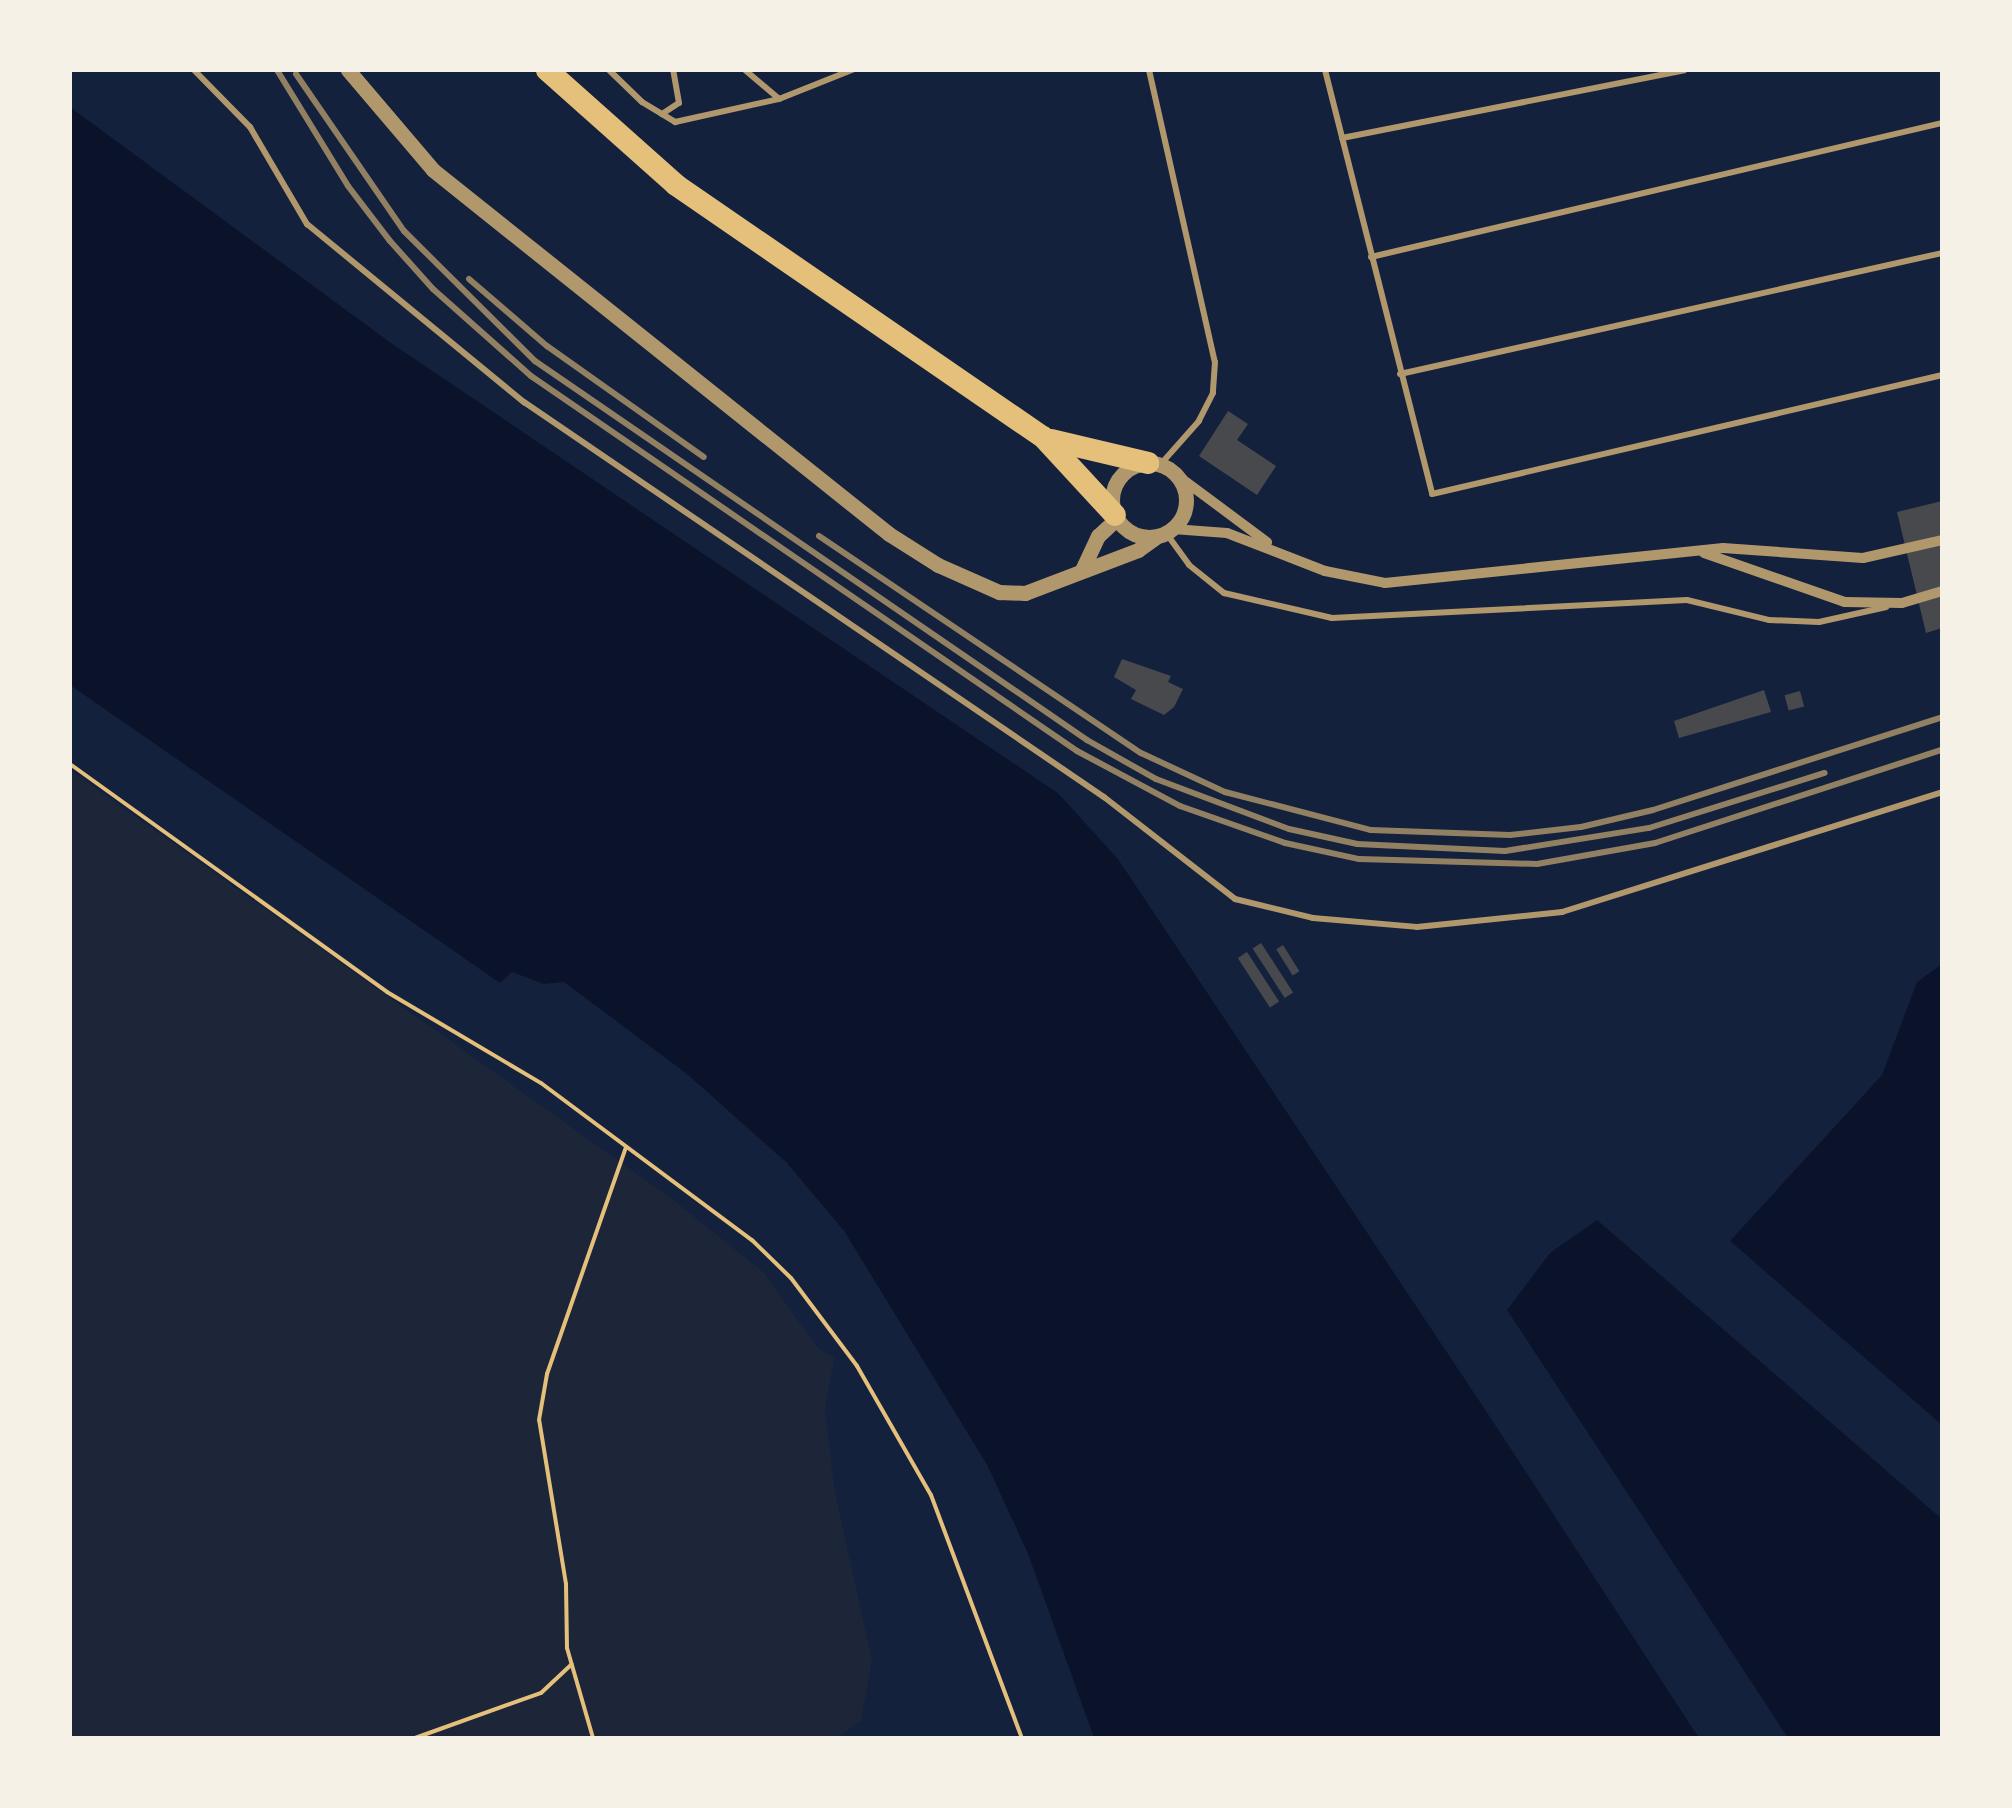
<!DOCTYPE html>
<html>
<head>
<meta charset="utf-8">
<style>
	body { margin:0 }
	#map { position:relative; width:2012px; height:1808px; overflow:hidden; background:#14213d; font-family:Raleway,sans-serif }
	div>[style] { position:absolute }
	[style*='--x'] { left:calc(var(--x)*1px); top:calc(var(--y)*1px); width:calc(var(--w)*1px); rotate:calc(var(--a)*1deg) }
	.green>* { inset:0; background:#1d2539 }
	.water>* { inset:0; background:#0b132b }
	.pier>* { inset:0; background:#14213d }
	.building>* { inset:0; background:#48494c; transform-origin:0 0 }
	.path>* { height:4px; margin:-2px; padding:0 2px; transform-origin:2px; border-radius:2px; background:#e5c07b }
	.service>* { height:6px; margin:-3px; padding:0 3px; transform-origin:3px; border-radius:3px; background:#b1986c }
	.minor>* { height:10px; margin:-5px; padding:0 5px; transform-origin:5px; border-radius:5px; background:#b1986c }
	.tertiary>* { height:15px; margin:-7.5px; padding:0 7.5px; transform-origin:7.5px; border-radius:7.5px; background:#b1986c }
	.tertiary>.ring { margin:-7.5px; padding:0; box-sizing:content-box; background:none; border:15px solid #b1986c; border-radius:50% }
	.trunk>* { height:22px; margin:-11px; padding:0 11px; transform-origin:11px; border-radius:11px; background:#e5c07b }
	.rail>* { height:6px; margin:-3px; padding:0 3px; transform-origin:3px; border-radius:3px; background:#918062 }
	span { translate:-50% -50%; white-space:nowrap; text-align:center; line-height:1.15; -webkit-text-stroke:10px #f6f1e7; paint-order:stroke }
	.frame { position:absolute; inset:0; border:72px solid #f6f1e7; pointer-events:none }
</style>
</head>
<body>
<div id="map">
	<div class="green">
		<i style="clip-path:polygon(70px 770px,672px 1199px,763px 1272px,818px 1348px,834px 1358px,825px 1409px,834px 1488px,872px 1661px,861px 1720px,838px 1738px,70px 1738px)"></i>
	</div>
	<div class="water">
		<i style="clip-path:polygon(70px 107px,391px 343px,1074px 804px,1118px 859px,1330px 1171px,1699px 1738px,1094px 1738px,1028px 1554px,987px 1465px,844px 1231px,786px 1162px,687px 1074px,564px 982px,544px 984px,512px 972px,500px 983px,70px 685px)"></i>
		<i style="clip-path:polygon(1942px 964px,1942px 1425px,1730px 1241px,1882px 1075px,1917px 982px)"></i>
		<i style="clip-path:polygon(1597px 1220px,1942px 1519px,1942px 1738px,1788px 1738px,1507px 1310px,1550px 1253px)"></i>
	</div>
	<div class="pier">
		<i style="clip-path:polygon(1052px 779px,1123px 856px,1704px 1738px,1118px 859px,1048px 782px)"></i>
		<i style="clip-path:polygon(607px 1013px,786px 1162px,844px 1231px,987px 1465px,1028px 1554px,1094px 1738px,982px 1467px,840px 1234px,782px 1166px)"></i>
		<i style="clip-path:polygon(1504px 1306px,1507px 1310px,1788px 1738px,1529px 1354px)"></i>
	</div>
	<div class="building">
		<i style="clip-path:polygon(1228px 411px,1248px 424px,1237px 440px,1276px 466px,1257px 495px,1199px 456px)"></i>
		<i style="clip-path:polygon(1942px 501px,1942px 628px,1926px 633px,1897px 512px)"></i>
		<i style="clip-path:polygon(1122px 659px,1171px 676px,1168px 682px,1183px 689px,1174px 707px,1164px 715px,1131px 699px,1136px 690px,1114px 677px)"></i>
		<i style="clip-path:polygon(1764px 690px,1771px 712px,1679px 738px,1674px 721px)"></i>
		<i style="left:1800px;top:691px;width:16px;height:16px;rotate:75deg"></i>
		<i style="left:1261px;top:943px;width:59px;height:10px;rotate:57deg"></i>
		<i style="left:1283px;top:945px;width:31px;height:8px;rotate:58deg"></i>
		<i style="left:1247px;top:952px;width:59px;height:11px;rotate:57deg"></i>
	</div>
	<div class="path">
		<i style="--x:70;--y:764;--w:390;--a:35.7"></i>
		<i style="--x:387;--y:992;--w:179;--a:30.6"></i>
		<i style="--x:541;--y:1083;--w:263;--a:36.7"></i>
		<i style="--x:752;--y:1240;--w:54;--a:44.3"></i>
		<i style="--x:791;--y:1278;--w:110;--a:53.1"></i>
		<i style="--x:857;--y:1366;--w:149;--a:60.2"></i>
		<i style="--x:931;--y:1495;--w:259;--a:69.5"></i>
		<i style="--x:415;--y:1738;--w:134;--a:-19.7"></i>
		<i style="--x:541;--y:1693;--w:42;--a:-43.1"></i>
		<i style="--x:593;--y:1738;--w:94;--a:-106.1"></i>
		<i style="--x:567;--y:1648;--w:64;--a:-90.9"></i>
		<i style="--x:566;--y:1584;--w:166;--a:-99.3"></i>
		<i style="--x:539;--y:1420;--w:47;--a:-80.1"></i>
		<i style="--x:547;--y:1374;--w:240;--a:-70.8"></i>
	</div>
	<div class="service">
		<i style="--x:194;--y:70;--w:80;--a:45.5"></i>
		<i style="--x:250;--y:127;--w:113;--a:59.6"></i>
		<i style="--x:307;--y:224;--w:281;--a:39.4"></i>
		<i style="--x:524;--y:402;--w:702;--a:34.26"></i>
		<i style="--x:1104;--y:797;--w:166;--a:37.9"></i>
		<i style="--x:1235;--y:899;--w:80;--a:13.7"></i>
		<i style="--x:1313;--y:918;--w:104;--a:4.9"></i>
		<i style="--x:1417;--y:927;--w:146;--a:-5.9"></i>
		<i style="--x:1562;--y:912;--w:398;--a:-17.5"></i>
		<i style="--x:609;--y:70;--w:46;--a:44.1"></i>
		<i style="--x:642;--y:102;--w:39;--a:31"></i>
		<i style="--x:675;--y:122;--w:107;--a:-12.5"></i>
		<i style="--x:779;--y:99;--w:79;--a:-21.7"></i>
		<i style="--x:745;--y:70;--w:43;--a:40.3"></i>
		<i style="--x:1149;--y:70;--w:299;--a:77.3"></i>
		<i style="--x:1215;--y:362;--w:31;--a:94"></i>
		<i style="--x:1213;--y:393;--w:31;--a:117"></i>
		<i style="--x:1199;--y:421;--w:59;--a:131.6"></i>
		<i style="--x:1325;--y:70;--w:437;--a:75.8"></i>
		<i style="--x:1432;--y:494;--w:524;--a:-13.13"></i>
		<i style="--x:662;--y:114;--w:20;--a:-33"></i>
		<i style="--x:679;--y:103;--w:34;--a:-100"></i>
		<i style="--x:1342;--y:138;--w:349;--a:-11.2"></i>
		<i style="--x:1371;--y:257;--w:587;--a:-13.21"></i>
		<i style="--x:1400;--y:374;--w:555;--a:-12.58"></i>
		<i style="--x:1166;--y:533;--w:39;--a:54"></i>
		<i style="--x:1189;--y:565;--w:45;--a:38.7"></i>
		<i style="--x:1224;--y:593;--w:111;--a:13"></i>
		<i style="--x:1332;--y:618;--w:355;--a:-2.9"></i>
		<i style="--x:1687;--y:600;--w:84;--a:13.7"></i>
		<i style="--x:1769;--y:620;--w:50;--a:2.3"></i>
		<i style="--x:1819;--y:622;--w:69;--a:-12.6"></i>
	</div>
	<div class="minor">
		<i style="--x:1170;--y:470;--w:121;--a:36.6"></i>
		<i style="--x:1173;--y:529;--w:54;--a:4.2"></i>
		<i style="--x:1227;--y:533;--w:105;--a:21.2"></i>
		<i style="--x:1325;--y:571;--w:61;--a:11.3"></i>
		<i style="--x:1385;--y:583;--w:340;--a:-5.9"></i>
		<i style="--x:1723;--y:548;--w:140;--a:4.1"></i>
		<i style="--x:1863;--y:558;--w:81;--a:-12.8"></i>
		<i style="--x:1704;--y:553;--w:149;--a:19.2"></i>
		<i style="--x:1845;--y:602;--w:57;--a:1"></i>
		<i style="--x:1902;--y:603;--w:42;--a:-16.7"></i>
	</div>
	<div class="tertiary">
		<i style="--x:348;--y:70;--w:131;--a:49.6"></i>
		<i style="--x:433;--y:170;--w:583;--a:38.6"></i>
		<i style="--x:889;--y:534;--w:58;--a:32.3"></i>
		<i style="--x:938;--y:565;--w:67;--a:23.9"></i>
		<i style="--x:999;--y:592;--w:26;--a:2"></i>
		<i style="--x:1025;--y:593;--w:121;--a:-20.8"></i>
		<i style="--x:1138;--y:550;--w:22;--a:-36"></i>
		<i class="ring" style="left:1112px;top:463px;width:59px;height:59px"></i>
		<i style="--x:1082;--y:570;--w:38;--a:-65"></i>
		<i style="--x:1098;--y:536;--w:26;--a:-43"></i>
	</div>
	<div class="trunk">
		<i style="--x:547;--y:70;--w:173;--a:41.7"></i>
		<i style="--x:676;--y:185;--w:445;--a:34.5"></i>
		<i style="--x:1043;--y:437;--w:106;--a:47.3"></i>
		<i style="--x:1051;--y:440;--w:100;--a:13.3"></i>
	</div>
	<div class="rail">
		<i style="--x:277;--y:70;--w:136;--a:58.5"></i>
		<i style="--x:348;--y:186;--w:69;--a:52.6"></i>
		<i style="--x:390;--y:241;--w:64;--a:48.1"></i>
		<i style="--x:433;--y:289;--w:131;--a:41.6"></i>
		<i style="--x:531;--y:376;--w:662;--a:34.48"></i>
		<i style="--x:1077;--y:751;--w:117;--a:28.1"></i>
		<i style="--x:1180;--y:806;--w:111;--a:19.4"></i>
		<i style="--x:1285;--y:843;--w:76;--a:12.2"></i>
		<i style="--x:1359;--y:859;--w:178;--a:1.6"></i>
		<i style="--x:1537;--y:864;--w:120;--a:-10.1"></i>
		<i style="--x:1655;--y:843;--w:302;--a:-18"></i>
		<i style="--x:296;--y:74;--w:191;--a:55.5"></i>
		<i style="--x:404;--y:231;--w:185;--a:44.8"></i>
		<i style="--x:535;--y:361;--w:670;--a:34.47"></i>
		<i style="--x:1087;--y:740;--w:79;--a:29.5"></i>
		<i style="--x:1156;--y:779;--w:142;--a:20.6"></i>
		<i style="--x:1289;--y:829;--w:70;--a:12.4"></i>
		<i style="--x:1357;--y:844;--w:148;--a:2.7"></i>
		<i style="--x:1505;--y:851;--w:146;--a:-9.1"></i>
		<i style="--x:1649;--y:828;--w:184;--a:-17.4"></i>
		<i style="--x:469;--y:279;--w:103;--a:40.7"></i>
		<i style="--x:547;--y:346;--w:192;--a:35.3"></i>
		<i style="--x:819;--y:536;--w:388;--a:34"></i>
		<i style="--x:1141;--y:753;--w:93;--a:24.9"></i>
		<i style="--x:1225;--y:792;--w:151;--a:14.6"></i>
		<i style="--x:1371;--y:830;--w:139;--a:2.1"></i>
		<i style="--x:1510;--y:835;--w:71;--a:-6.4"></i>
		<i style="--x:1581;--y:827;--w:74;--a:-13.3"></i>
		<i style="--x:1653;--y:810;--w:304;--a:-17.8"></i>
	</div>
	<div class="frame"></div>
</div>
</body>
</html>
